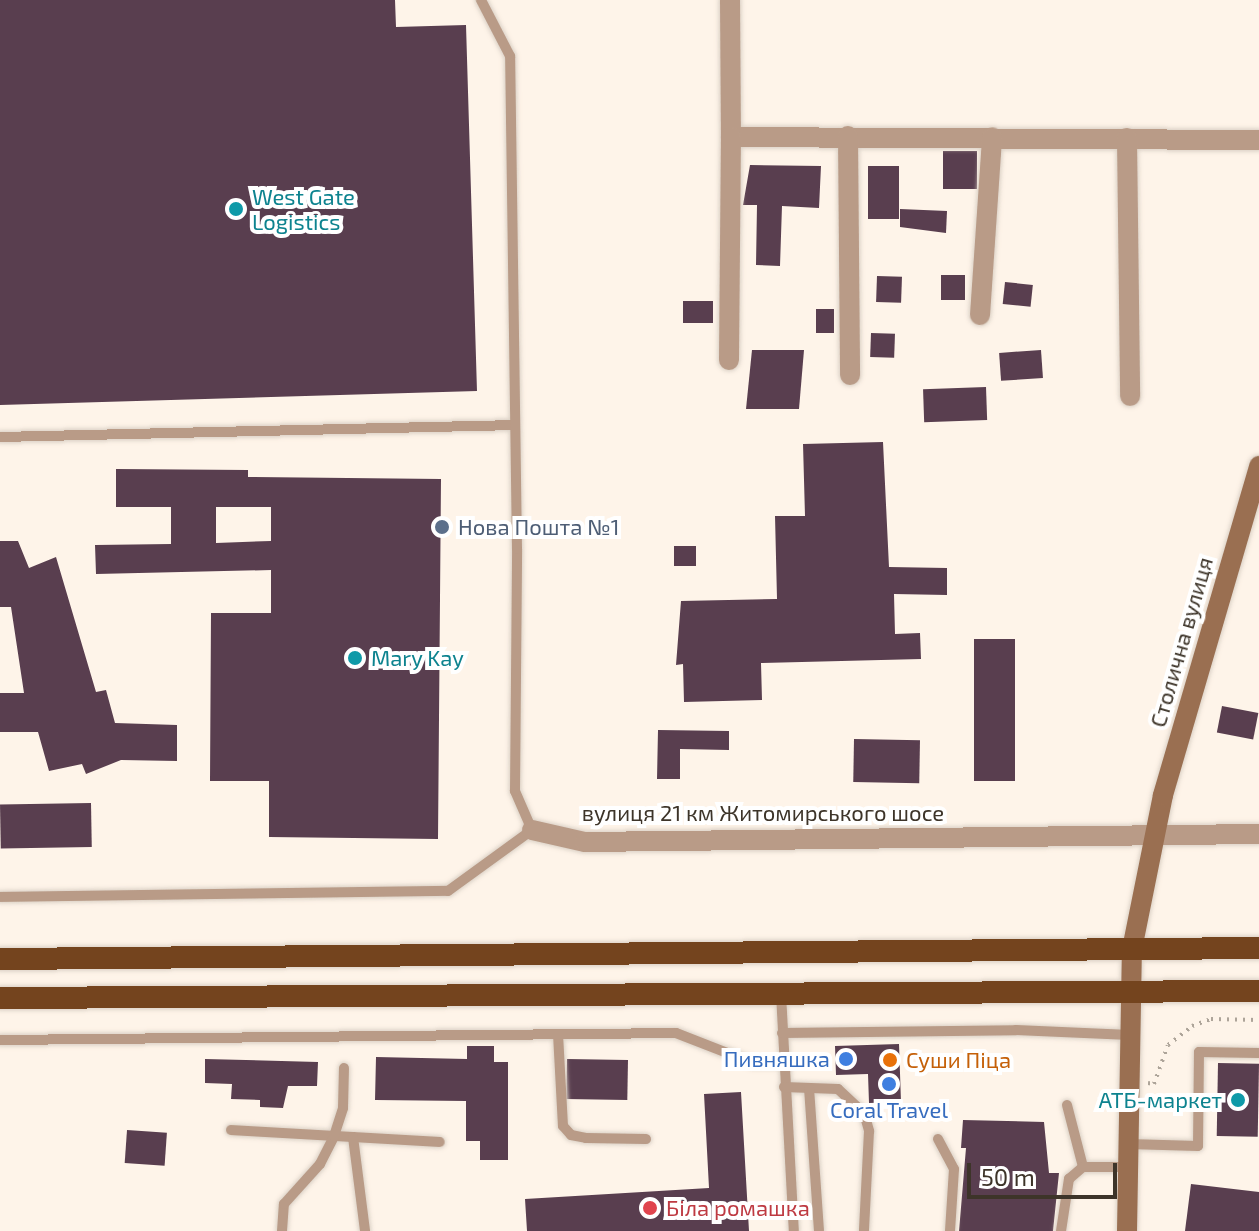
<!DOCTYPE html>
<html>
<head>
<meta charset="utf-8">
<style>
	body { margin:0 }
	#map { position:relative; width:1259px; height:1231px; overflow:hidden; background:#fef4e9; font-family:"Exo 2",sans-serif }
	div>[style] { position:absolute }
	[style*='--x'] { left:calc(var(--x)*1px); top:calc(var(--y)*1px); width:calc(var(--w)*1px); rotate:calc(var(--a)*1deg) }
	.building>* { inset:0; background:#593e4f; transform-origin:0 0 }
	.path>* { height:4px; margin-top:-2px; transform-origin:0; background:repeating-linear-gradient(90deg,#ada499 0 2px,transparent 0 8px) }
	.roads { filter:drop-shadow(0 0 2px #dbd1c6) drop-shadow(0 0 2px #dbd1c6) }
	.service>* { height:10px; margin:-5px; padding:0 5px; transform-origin:5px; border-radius:5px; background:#b99b87 }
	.minor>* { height:20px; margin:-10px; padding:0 10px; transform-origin:10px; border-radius:10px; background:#b99b87 }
	.secondary>* { height:20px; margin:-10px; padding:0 10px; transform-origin:10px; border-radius:10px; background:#9a6f51 }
	.trunk>* { height:22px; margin:-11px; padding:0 11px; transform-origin:11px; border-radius:11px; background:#74441e }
	.dots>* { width:22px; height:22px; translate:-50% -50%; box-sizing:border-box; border:4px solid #fff; border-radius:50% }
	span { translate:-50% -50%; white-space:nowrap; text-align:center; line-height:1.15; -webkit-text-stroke:8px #fff; paint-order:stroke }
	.culture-label { font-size:22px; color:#0d838f }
	.left { translate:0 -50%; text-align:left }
	.right { translate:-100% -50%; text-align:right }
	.service-label { font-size:22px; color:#4e5e75 }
	.street-label { font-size:22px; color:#3d3429 }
	.shop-label { font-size:22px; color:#366cbe }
	.food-label { font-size:22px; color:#c56008 }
	.health-label { font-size:22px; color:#be3a42 }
	.scale { position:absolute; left:967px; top:1163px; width:150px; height:36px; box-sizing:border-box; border:4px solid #3d3429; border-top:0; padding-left:10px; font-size:24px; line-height:28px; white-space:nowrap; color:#3d3429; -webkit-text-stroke:6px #fff; paint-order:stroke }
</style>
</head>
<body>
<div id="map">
	<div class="building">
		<i style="clip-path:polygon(0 0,395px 0,396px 27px,466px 25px,477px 391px,0 405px)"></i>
		<i style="left:943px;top:151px;width:34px;height:38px"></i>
		<i style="clip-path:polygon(750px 165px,821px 166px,819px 208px,782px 206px,780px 266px,756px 265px,757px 205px,743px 205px)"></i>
		<i style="left:868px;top:166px;width:31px;height:53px"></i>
		<i style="clip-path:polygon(900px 209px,947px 211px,946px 233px,900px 227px)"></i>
		<i style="left:941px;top:275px;width:24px;height:25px"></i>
		<i style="left:877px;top:276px;width:25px;height:26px;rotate:2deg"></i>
		<i style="left:1005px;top:282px;width:28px;height:22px;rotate:6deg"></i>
		<i style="left:683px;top:301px;width:30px;height:22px"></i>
		<i style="left:816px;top:309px;width:18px;height:24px"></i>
		<i style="left:871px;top:333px;width:24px;height:24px;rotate:2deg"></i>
		<i style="clip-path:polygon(752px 350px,804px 350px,799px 409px,746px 409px)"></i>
		<i style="left:1041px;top:350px;width:28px;height:42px;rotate:86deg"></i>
		<i style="left:986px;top:387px;width:33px;height:63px;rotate:88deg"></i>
		<i style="clip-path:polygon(883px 442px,889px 567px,947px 568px,947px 595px,894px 594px,895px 634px,920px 633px,921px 659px,761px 663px,762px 700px,684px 702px,683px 664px,676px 665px,681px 601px,777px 599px,775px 516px,805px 516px,803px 444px)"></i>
		<i style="clip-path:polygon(evenodd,116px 469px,248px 470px,248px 477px,441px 479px,438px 839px,269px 837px,269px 781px,210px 781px,211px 613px,271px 613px,271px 570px,96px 574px,95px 545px,171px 544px,171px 507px,116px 507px,116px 469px,216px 507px,271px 507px,271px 541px,216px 543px,216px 507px)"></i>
		<i style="clip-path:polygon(0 541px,18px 541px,29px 568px,56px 557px,96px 692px,106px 690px,115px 723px,177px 725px,177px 761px,121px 760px,86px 774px,82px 764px,49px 771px,38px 732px,0 732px,0 693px,24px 693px,11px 607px,0 607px)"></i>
		<i style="left:674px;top:546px;width:22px;height:20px"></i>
		<i style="left:974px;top:639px;width:41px;height:142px"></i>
		<i style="left:1222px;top:706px;width:37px;height:27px;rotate:11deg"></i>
		<i style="clip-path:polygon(658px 730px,729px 731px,729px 750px,680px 749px,680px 779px,657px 779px)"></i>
		<i style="left:854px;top:739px;width:66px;height:43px;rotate:1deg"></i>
		<i style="left:91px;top:803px;width:44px;height:91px;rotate:89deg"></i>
		<i style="clip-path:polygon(899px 1044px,901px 1102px,869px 1103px,868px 1074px,836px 1075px,835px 1046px)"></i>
		<i style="clip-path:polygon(467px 1046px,494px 1046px,494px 1062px,508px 1062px,508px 1160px,480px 1160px,480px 1141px,466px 1141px,466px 1101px,375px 1100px,376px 1057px,467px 1059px)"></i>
		<i style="clip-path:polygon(205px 1059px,318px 1062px,317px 1086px,288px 1086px,283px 1108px,260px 1107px,260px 1100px,231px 1099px,232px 1084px,205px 1083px)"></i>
		<i style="left:567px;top:1059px;width:61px;height:40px;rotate:1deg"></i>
		<i style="left:1218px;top:1063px;width:41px;height:73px;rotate:1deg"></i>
		<i style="clip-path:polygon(741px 1092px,749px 1231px,527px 1231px,525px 1199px,709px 1188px,704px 1094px)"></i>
		<i style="clip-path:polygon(963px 1120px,1044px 1122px,1049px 1173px,1059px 1173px,1053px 1231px,959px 1231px,966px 1148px,961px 1148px)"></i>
		<i style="left:127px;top:1130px;width:40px;height:33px;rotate:4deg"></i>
		<i style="clip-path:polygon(1191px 1184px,1259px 1192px,1259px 1231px,1185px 1231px)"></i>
	</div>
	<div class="path">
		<i style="--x:1148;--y:1083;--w:6;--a:9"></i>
		<i style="--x:1154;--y:1084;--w:41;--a:-70.3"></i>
		<i style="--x:1168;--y:1045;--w:31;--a:-38"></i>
		<i style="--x:1192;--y:1026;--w:20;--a:-20"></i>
		<i style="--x:1211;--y:1019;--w:48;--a:1.2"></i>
	</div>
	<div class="roads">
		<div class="service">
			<i style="--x:0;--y:437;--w:515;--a:-1.33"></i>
			<i style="--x:0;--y:897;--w:448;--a:-0.8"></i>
			<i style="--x:448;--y:891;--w:104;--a:-36"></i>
			<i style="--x:532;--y:830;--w:43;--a:-113.6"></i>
			<i style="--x:515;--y:791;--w:242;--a:-89.5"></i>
			<i style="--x:517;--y:549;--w:493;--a:-90.8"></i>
			<i style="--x:510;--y:56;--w:63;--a:-117.4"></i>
			<i style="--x:781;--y:994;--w:237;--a:86.9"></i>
			<i style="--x:782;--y:1033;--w:234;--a:-0.7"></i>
			<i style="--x:1016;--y:1030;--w:114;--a:2.5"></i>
			<i style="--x:558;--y:1034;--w:92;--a:86.9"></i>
			<i style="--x:563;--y:1126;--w:12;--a:48"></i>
			<i style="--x:571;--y:1135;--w:15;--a:11"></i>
			<i style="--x:586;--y:1138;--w:60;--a:1"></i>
			<i style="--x:0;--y:1040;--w:676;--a:-0.59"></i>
			<i style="--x:676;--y:1033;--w:83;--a:21.3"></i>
			<i style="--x:753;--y:1063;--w:30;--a:0"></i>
			<i style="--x:784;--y:1087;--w:54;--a:2.1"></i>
			<i style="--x:838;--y:1089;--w:35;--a:43"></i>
			<i style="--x:864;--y:1113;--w:19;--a:74"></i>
			<i style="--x:869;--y:1131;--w:100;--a:92.9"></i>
			<i style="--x:809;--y:1088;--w:143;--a:86"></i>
			<i style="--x:1067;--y:1105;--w:64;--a:75.5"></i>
			<i style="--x:231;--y:1130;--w:209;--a:3.3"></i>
			<i style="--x:353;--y:1137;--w:95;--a:82.7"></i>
			<i style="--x:938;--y:1139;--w:34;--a:62"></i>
			<i style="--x:954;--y:1169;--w:62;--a:93.7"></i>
			<i style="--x:1128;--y:1144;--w:70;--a:1.6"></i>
			<i style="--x:1198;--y:1146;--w:94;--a:-89.4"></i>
			<i style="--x:1199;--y:1052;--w:60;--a:1"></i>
			<i style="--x:282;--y:1231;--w:27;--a:-86"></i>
			<i style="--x:284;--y:1204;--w:54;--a:-48"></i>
			<i style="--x:320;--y:1164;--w:31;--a:-63"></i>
			<i style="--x:334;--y:1136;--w:29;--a:-72"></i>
			<i style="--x:343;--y:1108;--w:40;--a:-88.6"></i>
			<i style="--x:1061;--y:1231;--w:53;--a:-81.3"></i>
			<i style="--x:1069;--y:1179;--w:18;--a:-41"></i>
			<i style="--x:1083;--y:1167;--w:45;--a:0"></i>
		</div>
		<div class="minor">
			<i style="--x:730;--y:0;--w:137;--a:89.6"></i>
			<i style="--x:731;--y:137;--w:528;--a:0.33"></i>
			<i style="--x:848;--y:136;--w:239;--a:89.5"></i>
			<i style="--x:1127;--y:138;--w:258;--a:89.3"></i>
			<i style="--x:980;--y:315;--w:178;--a:-86.1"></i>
			<i style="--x:729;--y:360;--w:223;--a:-89.5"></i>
			<i style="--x:532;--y:830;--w:54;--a:12.8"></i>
			<i style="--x:585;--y:842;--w:674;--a:-0.68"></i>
		</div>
		<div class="secondary">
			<i style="--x:1127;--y:1231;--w:282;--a:-89"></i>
			<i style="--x:1132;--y:949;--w:157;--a:-78.6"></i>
			<i style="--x:1163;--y:795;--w:343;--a:-73.7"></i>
		</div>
		<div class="trunk">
			<i style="--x:0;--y:959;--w:1259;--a:-0.5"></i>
			<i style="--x:0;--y:998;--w:1259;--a:-0.32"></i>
		</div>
	</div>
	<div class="dots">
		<i style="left:236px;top:209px;background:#0f9aa8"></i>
		<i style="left:442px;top:527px;background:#5c6f8a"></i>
		<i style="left:355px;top:658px;background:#0f9aa8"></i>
		<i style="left:846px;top:1059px;background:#3f7fe0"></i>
		<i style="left:890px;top:1060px;background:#e8710a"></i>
		<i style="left:889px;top:1084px;background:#3f7fe0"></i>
		<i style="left:1238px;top:1100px;background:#0f9aa8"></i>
		<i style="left:650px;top:1208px;background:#e0444e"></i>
	</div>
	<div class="culture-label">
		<span class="left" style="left:252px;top:209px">West Gate<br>Logistics</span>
		<span class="left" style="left:371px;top:658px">Mary Kay</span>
		<span class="right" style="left:1222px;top:1100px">АТБ-маркет</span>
	</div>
	<div class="service-label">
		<span class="left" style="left:458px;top:527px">Нова Пошта №1</span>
	</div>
	<div class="street-label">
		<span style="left:1181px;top:642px;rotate:-74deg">Столична вулиця</span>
		<span style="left:763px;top:813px">вулиця 21 км Житомирського шосе</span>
	</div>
	<div class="shop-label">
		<span class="right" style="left:830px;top:1059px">Пивняшка</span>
		<span style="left:889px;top:1110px">Coral Travel</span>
	</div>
	<div class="food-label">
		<span class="left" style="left:906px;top:1060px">Суши Піца</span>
	</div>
	<div class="health-label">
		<span class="left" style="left:666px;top:1208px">Біла ромашка</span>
	</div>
	<div class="scale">50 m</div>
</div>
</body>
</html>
